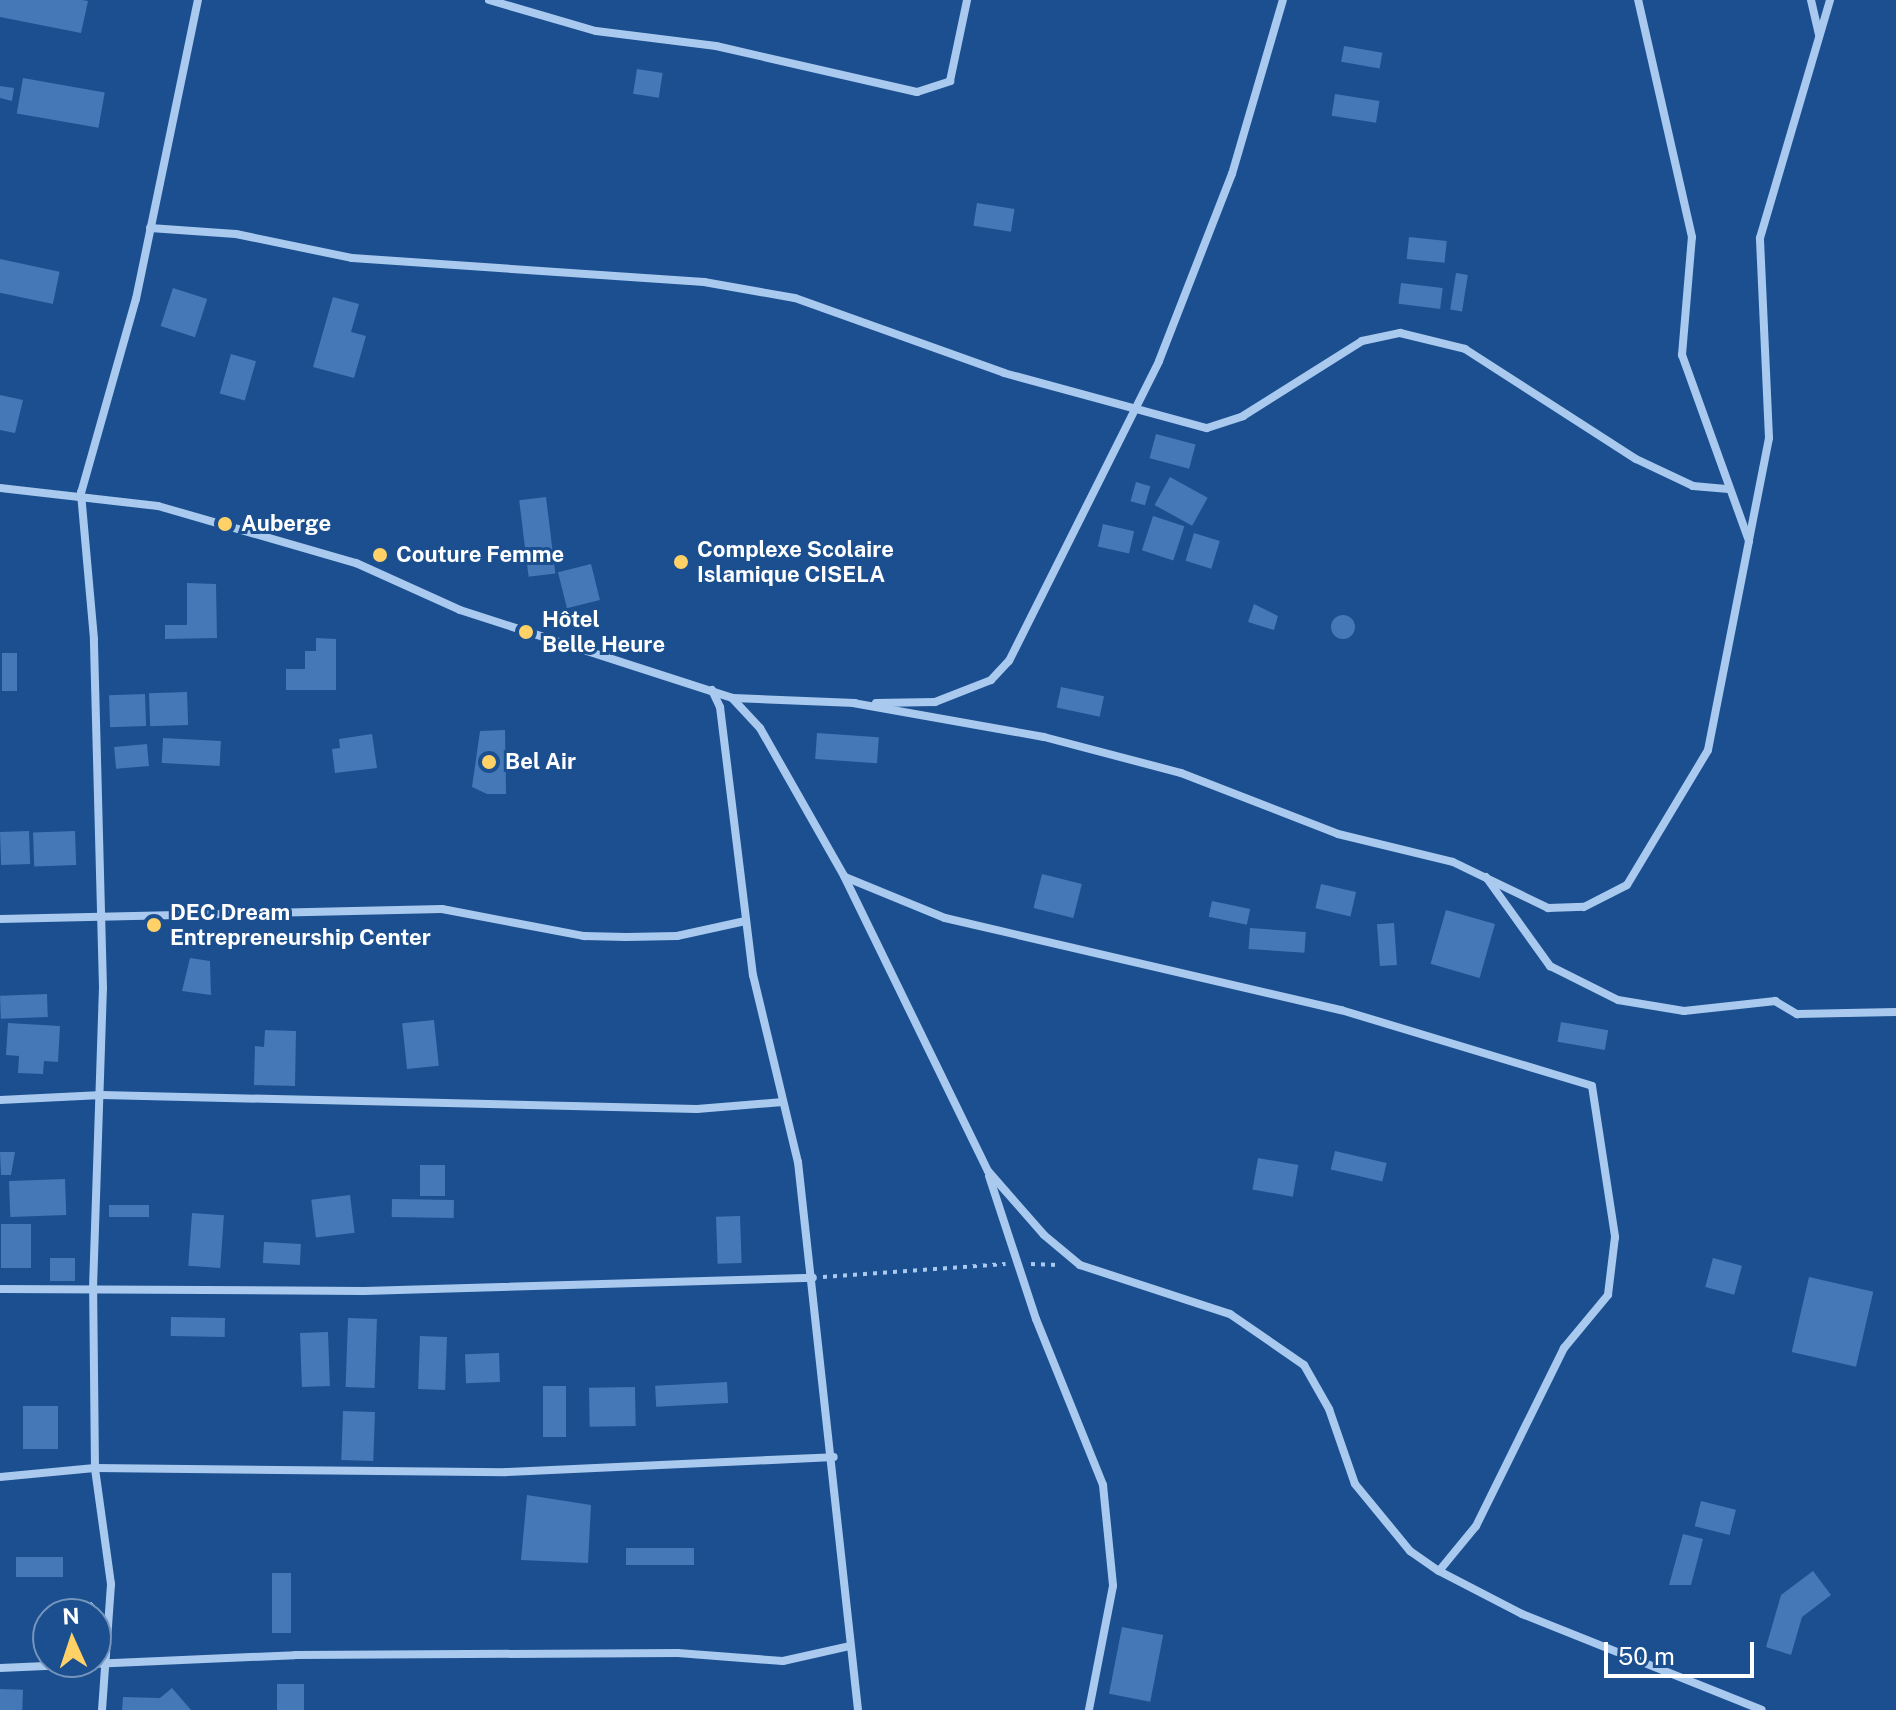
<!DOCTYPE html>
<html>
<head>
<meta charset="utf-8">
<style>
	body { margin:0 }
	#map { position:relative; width:1896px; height:1710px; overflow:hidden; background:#1b4f8f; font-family:"Public Sans",sans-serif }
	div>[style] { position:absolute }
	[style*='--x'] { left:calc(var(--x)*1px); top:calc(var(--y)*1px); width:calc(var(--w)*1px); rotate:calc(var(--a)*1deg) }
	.building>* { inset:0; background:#4478b7; transform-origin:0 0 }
	.round { border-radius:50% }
	.path>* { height:4px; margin-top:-2px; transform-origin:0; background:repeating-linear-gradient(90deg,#a9c9ee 0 4px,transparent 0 10px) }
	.street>* { height:8px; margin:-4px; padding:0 4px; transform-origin:4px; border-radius:4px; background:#a9c9ee }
	.dots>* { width:22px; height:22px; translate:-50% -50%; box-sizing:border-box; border:4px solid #1b4f8f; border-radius:50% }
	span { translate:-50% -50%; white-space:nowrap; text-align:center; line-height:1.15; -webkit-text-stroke:6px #1b4f8f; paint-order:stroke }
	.poi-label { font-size:22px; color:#fff; font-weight:700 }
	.left { translate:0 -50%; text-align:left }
	.north { position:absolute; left:32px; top:1598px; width:80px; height:80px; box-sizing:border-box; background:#1b4f8f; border:2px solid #7695bc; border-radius:50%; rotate:357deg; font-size:22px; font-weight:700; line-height:32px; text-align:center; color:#fff }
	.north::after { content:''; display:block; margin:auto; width:28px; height:36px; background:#ffd166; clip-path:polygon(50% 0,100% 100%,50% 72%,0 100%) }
	.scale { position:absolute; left:1604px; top:1642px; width:150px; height:36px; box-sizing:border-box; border:4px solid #fff; border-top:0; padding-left:10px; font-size:24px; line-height:28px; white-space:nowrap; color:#fff; -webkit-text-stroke:6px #1b4f8f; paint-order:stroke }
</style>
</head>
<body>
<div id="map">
	<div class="building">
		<i style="clip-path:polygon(0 0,82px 0,88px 1px,81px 33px,0 17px)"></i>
		<i style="left:1344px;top:46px;width:39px;height:16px;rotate:10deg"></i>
		<i style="left:637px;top:69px;width:26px;height:25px;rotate:9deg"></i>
		<i style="left:23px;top:78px;width:83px;height:36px;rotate:10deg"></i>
		<i style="clip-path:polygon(0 86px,14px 88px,12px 101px,0 98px)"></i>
		<i style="left:1335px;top:94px;width:45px;height:22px;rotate:9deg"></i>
		<i style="left:977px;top:203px;width:38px;height:23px;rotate:9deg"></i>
		<i style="left:1409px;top:237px;width:38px;height:22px;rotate:6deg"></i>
		<i style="left:0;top:259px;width:61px;height:33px;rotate:12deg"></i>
		<i style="left:1456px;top:273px;width:12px;height:37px;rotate:9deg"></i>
		<i style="left:1401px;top:283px;width:42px;height:21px;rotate:7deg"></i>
		<i style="left:173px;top:288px;width:36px;height:40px;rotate:18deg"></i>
		<i style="clip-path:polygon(333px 297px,359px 304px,351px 332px,366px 336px,354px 378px,313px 367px)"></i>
		<i style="left:231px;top:354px;width:26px;height:41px;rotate:16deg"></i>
		<i style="clip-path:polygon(0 395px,23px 400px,15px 433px,0 430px)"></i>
		<i style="left:1156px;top:434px;width:41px;height:25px;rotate:15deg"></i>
		<i style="left:1170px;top:477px;width:43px;height:32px;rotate:29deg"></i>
		<i style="left:1136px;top:482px;width:15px;height:20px;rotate:16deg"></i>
		<i style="left:546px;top:497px;width:77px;height:27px;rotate:83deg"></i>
		<i style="left:1153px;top:516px;width:33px;height:36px;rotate:18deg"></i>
		<i style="left:1103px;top:524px;width:32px;height:23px;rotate:13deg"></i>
		<i style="left:1194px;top:533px;width:27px;height:29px;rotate:17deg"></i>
		<i style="left:591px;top:564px;width:37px;height:34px;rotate:76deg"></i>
		<i style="clip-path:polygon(187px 583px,216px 584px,217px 638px,165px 639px,165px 625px,187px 625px)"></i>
		<i style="clip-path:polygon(1254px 604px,1278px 616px,1274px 630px,1248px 622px)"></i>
		<i class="round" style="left:1331px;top:615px;width:24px;height:24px"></i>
		<i style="clip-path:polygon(316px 638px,336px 639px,336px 690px,286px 690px,286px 669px,305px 669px,305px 651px,316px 651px)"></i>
		<i style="left:2px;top:653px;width:15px;height:38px"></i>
		<i style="left:1061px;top:687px;width:44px;height:21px;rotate:12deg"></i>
		<i style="left:187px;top:692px;width:33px;height:38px;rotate:88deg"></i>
		<i style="left:145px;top:694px;width:32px;height:36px;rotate:88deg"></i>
		<i style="clip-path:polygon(505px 730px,506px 794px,487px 794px,472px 787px,480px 731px)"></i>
		<i style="left:817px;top:733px;width:62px;height:26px;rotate:4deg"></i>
		<i style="clip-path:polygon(372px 734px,377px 768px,335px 773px,332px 749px,340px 748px,339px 739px)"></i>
		<i style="left:163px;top:738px;width:58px;height:25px;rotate:3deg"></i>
		<i style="left:147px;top:744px;width:22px;height:33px;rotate:85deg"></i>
		<i style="left:29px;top:831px;width:33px;height:29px;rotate:88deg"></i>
		<i style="left:75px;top:831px;width:34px;height:42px;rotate:88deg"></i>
		<i style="left:1042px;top:874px;width:41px;height:35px;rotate:14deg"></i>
		<i style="left:1321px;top:884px;width:36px;height:25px;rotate:13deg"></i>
		<i style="left:1212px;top:901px;width:39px;height:16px;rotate:12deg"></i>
		<i style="left:1446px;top:910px;width:51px;height:56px;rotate:16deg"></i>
		<i style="left:1394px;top:923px;width:42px;height:17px;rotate:86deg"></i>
		<i style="left:1250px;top:928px;width:56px;height:21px;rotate:4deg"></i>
		<i style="clip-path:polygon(190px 958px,210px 961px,211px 995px,182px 991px)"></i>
		<i style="left:47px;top:994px;width:23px;height:47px;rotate:88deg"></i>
		<i style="left:434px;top:1020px;width:46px;height:32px;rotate:84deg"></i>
		<i style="left:1561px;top:1022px;width:48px;height:20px;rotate:10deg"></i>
		<i style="clip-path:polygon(8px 1023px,60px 1026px,58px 1062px,44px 1061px,43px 1074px,18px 1073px,19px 1056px,6px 1055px)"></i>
		<i style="clip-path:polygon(265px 1030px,296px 1031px,295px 1086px,254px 1085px,255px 1046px,264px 1047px)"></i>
		<i style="left:1335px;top:1151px;width:53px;height:19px;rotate:13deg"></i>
		<i style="clip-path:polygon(0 1152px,15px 1152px,11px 1175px,1px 1175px)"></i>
		<i style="left:1258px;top:1158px;width:41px;height:32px;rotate:10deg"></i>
		<i style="left:420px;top:1165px;width:25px;height:31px"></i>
		<i style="left:65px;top:1179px;width:36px;height:56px;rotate:88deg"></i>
		<i style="left:350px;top:1195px;width:38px;height:39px;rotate:83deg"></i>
		<i style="left:392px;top:1199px;width:62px;height:18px;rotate:1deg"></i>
		<i style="left:109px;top:1205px;width:40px;height:12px"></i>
		<i style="left:192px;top:1213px;width:32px;height:53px;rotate:4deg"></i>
		<i style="left:740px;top:1216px;width:47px;height:24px;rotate:88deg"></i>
		<i style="left:1px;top:1224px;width:30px;height:44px"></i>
		<i style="left:264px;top:1242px;width:37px;height:21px;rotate:3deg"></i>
		<i style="left:50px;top:1258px;width:25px;height:23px"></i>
		<i style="left:1713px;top:1258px;width:30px;height:30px;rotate:15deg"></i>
		<i style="left:1809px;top:1277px;width:66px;height:77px;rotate:13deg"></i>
		<i style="left:171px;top:1317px;width:54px;height:19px;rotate:1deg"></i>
		<i style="left:348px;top:1318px;width:29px;height:69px;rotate:2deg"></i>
		<i style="left:328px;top:1332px;width:54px;height:28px;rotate:88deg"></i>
		<i style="left:420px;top:1336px;width:27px;height:53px;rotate:2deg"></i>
		<i style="left:499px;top:1353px;width:29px;height:34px;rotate:88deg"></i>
		<i style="left:727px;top:1382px;width:21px;height:72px;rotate:87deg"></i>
		<i style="left:543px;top:1386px;width:23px;height:51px"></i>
		<i style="left:635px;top:1387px;width:39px;height:46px;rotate:89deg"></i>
		<i style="left:23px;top:1406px;width:35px;height:43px"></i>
		<i style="left:343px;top:1411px;width:32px;height:49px;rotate:2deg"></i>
		<i style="clip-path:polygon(527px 1495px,591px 1505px,588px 1563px,521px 1560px)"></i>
		<i style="left:1701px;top:1501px;width:36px;height:26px;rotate:14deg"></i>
		<i style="clip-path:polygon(1683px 1534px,1703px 1539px,1691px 1585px,1669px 1585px)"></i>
		<i style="left:626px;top:1548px;width:68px;height:17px"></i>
		<i style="left:16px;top:1557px;width:47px;height:20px"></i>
		<i style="clip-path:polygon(1813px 1571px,1831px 1595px,1802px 1617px,1791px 1655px,1766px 1647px,1781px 1595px)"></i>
		<i style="left:272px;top:1573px;width:19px;height:60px"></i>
		<i style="left:1122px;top:1627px;width:42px;height:68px;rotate:11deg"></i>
		<i style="left:277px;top:1684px;width:27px;height:26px"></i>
		<i style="clip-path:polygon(172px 1688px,191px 1710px,122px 1710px,123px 1697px,160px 1698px)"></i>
		<i style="left:0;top:1689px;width:23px;height:21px;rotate:2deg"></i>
	</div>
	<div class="path">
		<i style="--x:1031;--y:1264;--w:27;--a:2"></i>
		<i style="--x:823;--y:1277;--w:183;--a:-4.1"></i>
		<i style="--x:84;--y:1614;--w:18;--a:-52"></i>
	</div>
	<div class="street">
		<i style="--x:489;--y:0;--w:111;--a:16.2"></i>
		<i style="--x:596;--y:31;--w:121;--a:7.1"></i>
		<i style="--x:716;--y:46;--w:206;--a:12.9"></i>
		<i style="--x:917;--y:92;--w:35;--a:-18"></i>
		<i style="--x:950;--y:81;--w:83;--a:-78.1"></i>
		<i style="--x:1811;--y:0;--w:35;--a:77"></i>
		<i style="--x:150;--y:228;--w:86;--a:4"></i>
		<i style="--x:236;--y:234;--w:118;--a:11.7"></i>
		<i style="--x:352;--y:258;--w:353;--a:3.9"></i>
		<i style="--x:704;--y:282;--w:92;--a:10"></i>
		<i style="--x:795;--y:298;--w:222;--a:19.7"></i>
		<i style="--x:1004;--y:373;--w:210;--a:15.2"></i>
		<i style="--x:1207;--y:428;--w:38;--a:-18"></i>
		<i style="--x:1243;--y:416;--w:141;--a:-32.2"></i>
		<i style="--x:1362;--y:341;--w:39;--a:-12"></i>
		<i style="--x:1400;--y:333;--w:67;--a:13.8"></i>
		<i style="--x:1465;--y:349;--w:203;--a:32.8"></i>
		<i style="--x:1636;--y:459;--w:63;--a:25.3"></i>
		<i style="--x:1693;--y:486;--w:36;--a:5"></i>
		<i style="--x:0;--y:488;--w:159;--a:6.5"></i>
		<i style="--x:158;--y:506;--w:206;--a:16.1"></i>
		<i style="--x:356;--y:563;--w:114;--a:24.3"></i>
		<i style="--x:460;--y:610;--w:286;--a:17.9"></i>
		<i style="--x:732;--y:698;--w:41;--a:47"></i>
		<i style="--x:760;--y:728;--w:170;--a:60.4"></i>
		<i style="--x:844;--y:876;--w:328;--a:64"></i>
		<i style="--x:988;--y:1171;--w:85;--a:48.8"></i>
		<i style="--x:1044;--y:1235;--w:47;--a:39.8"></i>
		<i style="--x:1080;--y:1265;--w:158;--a:18.1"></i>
		<i style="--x:1230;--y:1314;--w:90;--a:34.6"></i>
		<i style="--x:1304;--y:1365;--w:51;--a:60.4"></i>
		<i style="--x:1329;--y:1409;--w:79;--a:70.9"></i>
		<i style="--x:1355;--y:1484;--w:87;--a:50.6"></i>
		<i style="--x:1410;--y:1551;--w:35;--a:35"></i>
		<i style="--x:1439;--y:1571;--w:93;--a:27.4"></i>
		<i style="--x:1522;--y:1614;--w:258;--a:21.8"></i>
		<i style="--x:1749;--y:540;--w:104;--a:-78.9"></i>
		<i style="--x:1769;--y:438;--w:200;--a:-92.6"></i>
		<i style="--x:1760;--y:238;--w:248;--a:-73.6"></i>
		<i style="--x:712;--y:690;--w:19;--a:65"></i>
		<i style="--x:720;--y:707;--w:270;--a:83"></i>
		<i style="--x:753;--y:975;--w:192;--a:76.5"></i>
		<i style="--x:798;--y:1162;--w:551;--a:83.75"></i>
		<i style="--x:733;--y:698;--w:122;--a:2.3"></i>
		<i style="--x:853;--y:703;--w:194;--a:10.1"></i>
		<i style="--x:1044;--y:737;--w:142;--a:14.7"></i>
		<i style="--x:1181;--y:773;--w:168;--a:21.2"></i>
		<i style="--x:1338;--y:834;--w:118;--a:13.7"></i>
		<i style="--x:1453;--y:862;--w:106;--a:25.8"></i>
		<i style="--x:1548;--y:908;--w:36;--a:-2"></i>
		<i style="--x:1584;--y:907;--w:48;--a:-27.1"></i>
		<i style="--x:1627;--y:885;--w:157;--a:-59"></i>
		<i style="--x:1708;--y:750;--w:213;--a:-78.9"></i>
		<i style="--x:1749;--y:541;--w:198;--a:-109.8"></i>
		<i style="--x:1682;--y:355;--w:118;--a:-85.2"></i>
		<i style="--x:1692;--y:237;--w:243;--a:-102.8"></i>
		<i style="--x:876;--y:703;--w:59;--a:-1"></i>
		<i style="--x:935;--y:702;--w:60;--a:-21.4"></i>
		<i style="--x:991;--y:680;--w:26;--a:-47"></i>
		<i style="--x:1009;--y:661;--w:335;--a:-63.4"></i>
		<i style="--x:1159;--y:361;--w:201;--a:-68.7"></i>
		<i style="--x:1232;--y:174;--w:181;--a:-73.7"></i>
		<i style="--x:845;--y:877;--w:108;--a:22.3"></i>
		<i style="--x:945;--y:918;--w:407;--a:13.1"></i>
		<i style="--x:1341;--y:1010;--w:262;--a:16.8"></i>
		<i style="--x:1592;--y:1086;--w:153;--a:81.3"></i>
		<i style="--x:1615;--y:1237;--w:58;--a:96.9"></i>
		<i style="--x:1608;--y:1295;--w:69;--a:129.7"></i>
		<i style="--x:1564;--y:1348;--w:199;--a:116.3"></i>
		<i style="--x:1476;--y:1526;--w:58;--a:129.4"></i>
		<i style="--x:1486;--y:877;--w:110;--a:54.3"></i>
		<i style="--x:1550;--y:966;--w:76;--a:26.6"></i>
		<i style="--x:1618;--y:1000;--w:67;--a:9.5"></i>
		<i style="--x:1684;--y:1011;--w:92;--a:-6.3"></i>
		<i style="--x:1775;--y:1001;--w:26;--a:31"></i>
		<i style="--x:1797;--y:1014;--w:99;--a:-1.2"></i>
		<i style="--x:0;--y:919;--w:442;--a:-1.3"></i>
		<i style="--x:442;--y:909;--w:145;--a:10.8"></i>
		<i style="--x:584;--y:936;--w:42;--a:1.4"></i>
		<i style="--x:626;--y:937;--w:51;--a:-1.1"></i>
		<i style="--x:677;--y:936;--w:70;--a:-12.4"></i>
		<i style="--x:0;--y:1100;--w:102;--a:-2.8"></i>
		<i style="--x:102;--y:1095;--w:595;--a:1.35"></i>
		<i style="--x:697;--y:1109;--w:86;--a:-4.7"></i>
		<i style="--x:989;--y:1176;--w:151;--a:71.8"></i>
		<i style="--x:1036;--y:1319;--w:179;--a:68"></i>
		<i style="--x:1103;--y:1485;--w:101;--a:84.3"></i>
		<i style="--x:1113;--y:1586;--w:126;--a:101"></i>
		<i style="--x:0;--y:1289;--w:364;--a:0.3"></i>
		<i style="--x:364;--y:1291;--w:449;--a:-1.7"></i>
		<i style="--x:0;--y:1477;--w:95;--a:-5.4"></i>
		<i style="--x:95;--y:1468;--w:411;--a:0.6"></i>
		<i style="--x:506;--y:1472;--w:328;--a:-2.6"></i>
		<i style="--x:0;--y:1668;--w:295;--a:-2.5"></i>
		<i style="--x:295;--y:1655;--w:383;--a:-0.3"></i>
		<i style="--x:678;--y:1653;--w:105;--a:4.4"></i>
		<i style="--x:783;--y:1661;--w:69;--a:-12.6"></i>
		<i style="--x:102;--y:1710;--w:126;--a:-85.9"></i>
		<i style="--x:111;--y:1584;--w:117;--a:-97.9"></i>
		<i style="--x:95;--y:1468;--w:180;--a:-90.6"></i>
		<i style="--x:93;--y:1288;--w:300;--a:-88.1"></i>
		<i style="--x:103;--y:988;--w:349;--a:-91.5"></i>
		<i style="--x:94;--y:639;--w:147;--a:-95.1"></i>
		<i style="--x:81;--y:493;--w:202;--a:-74.2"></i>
		<i style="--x:136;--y:299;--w:305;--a:-78.3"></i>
	</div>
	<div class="dots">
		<i style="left:225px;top:524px;background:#ffd166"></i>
		<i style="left:380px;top:555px;background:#ffd166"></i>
		<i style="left:681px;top:562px;background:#ffd166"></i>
		<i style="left:526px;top:632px;background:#ffd166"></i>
		<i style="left:489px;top:762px;background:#ffd166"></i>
		<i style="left:154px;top:925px;background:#ffd166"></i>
	</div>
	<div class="poi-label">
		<span class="left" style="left:241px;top:524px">Auberge</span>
		<span class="left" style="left:697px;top:562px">Complexe Scolaire<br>Islamique CISELA</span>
		<span class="left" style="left:396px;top:555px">Couture Femme</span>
		<span class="left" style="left:542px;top:632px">Hôtel<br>Belle Heure</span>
		<span class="left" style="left:505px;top:762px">Bel Air</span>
		<span class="left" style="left:170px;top:925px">DEC Dream<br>Entrepreneurship Center</span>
	</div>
	<div class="north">N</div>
	<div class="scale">50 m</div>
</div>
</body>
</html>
